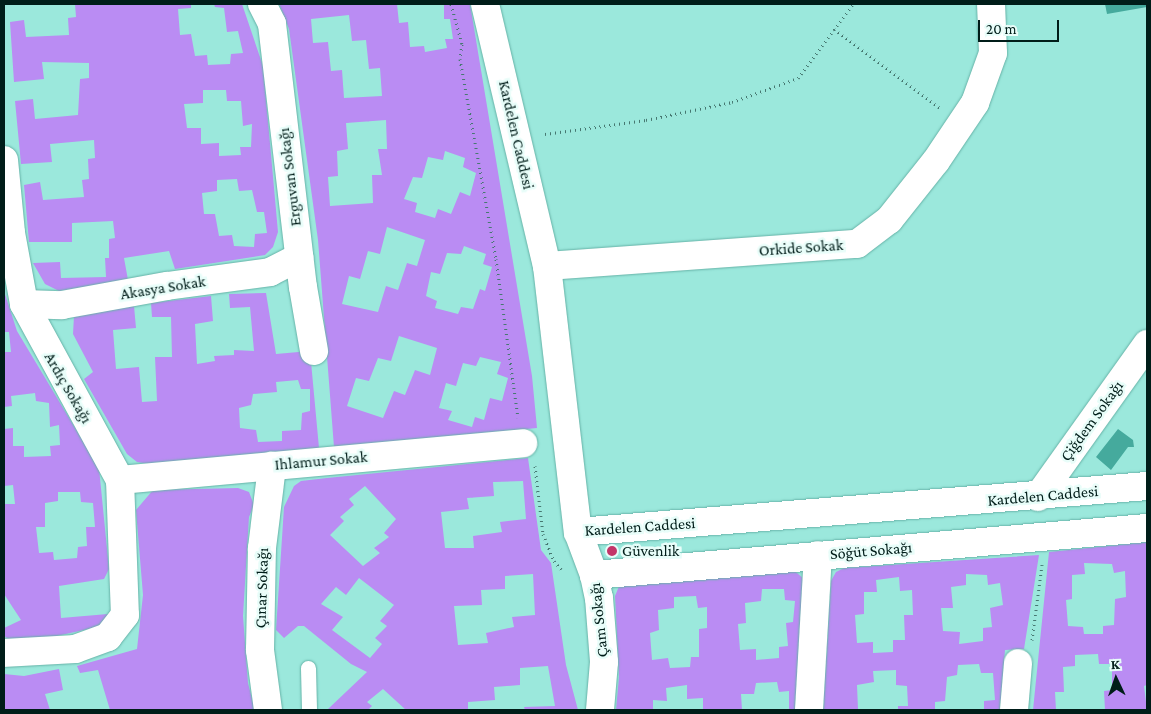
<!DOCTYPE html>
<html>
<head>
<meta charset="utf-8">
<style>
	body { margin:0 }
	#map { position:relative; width:1151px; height:714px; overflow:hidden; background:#9be8dc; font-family:"Crimson Pro",serif }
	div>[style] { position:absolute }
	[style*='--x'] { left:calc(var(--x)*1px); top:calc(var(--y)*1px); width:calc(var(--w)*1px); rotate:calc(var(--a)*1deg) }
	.green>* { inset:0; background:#ba8cf3 }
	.water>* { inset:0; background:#45aa9d }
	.path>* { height:3px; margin-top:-1.5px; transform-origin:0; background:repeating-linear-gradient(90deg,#467871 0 1px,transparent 0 5px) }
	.roads { filter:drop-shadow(0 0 1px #66b2a7) drop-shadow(0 0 1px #66b2a7) }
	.lane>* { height:15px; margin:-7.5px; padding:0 7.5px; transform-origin:7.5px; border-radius:7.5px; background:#fff }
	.street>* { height:28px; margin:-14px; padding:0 14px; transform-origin:14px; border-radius:14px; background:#fff }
	.dots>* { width:14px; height:14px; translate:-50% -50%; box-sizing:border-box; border:2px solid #e8fdf9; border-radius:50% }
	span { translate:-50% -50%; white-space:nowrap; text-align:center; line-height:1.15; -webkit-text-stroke:5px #e8fdf9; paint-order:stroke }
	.street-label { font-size:16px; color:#001d19 }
	.poi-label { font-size:16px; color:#001d19 }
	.left { translate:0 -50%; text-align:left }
	.frame { position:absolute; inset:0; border:5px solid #001d19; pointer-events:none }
	.north { position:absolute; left:1091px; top:654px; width:50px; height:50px; -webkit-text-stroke:4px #e8fdf9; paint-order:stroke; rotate:357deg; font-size:14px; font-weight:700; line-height:20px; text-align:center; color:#001d19 }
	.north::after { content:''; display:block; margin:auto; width:18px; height:22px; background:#001d19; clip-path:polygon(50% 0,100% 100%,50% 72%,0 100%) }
	.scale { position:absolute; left:978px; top:20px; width:81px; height:22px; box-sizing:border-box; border:2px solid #001d19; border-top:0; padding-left:6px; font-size:15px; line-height:18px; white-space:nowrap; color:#001d19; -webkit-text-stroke:4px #e8fdf9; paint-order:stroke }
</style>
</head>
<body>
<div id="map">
	<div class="green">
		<i style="clip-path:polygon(evenodd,75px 4px,191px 4px,191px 8px,178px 9px,180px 35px,191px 34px,195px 56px,207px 55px,208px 65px,230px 64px,231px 54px,243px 53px,238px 31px,227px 32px,224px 8px,215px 7px,214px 4px,242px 4px,263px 66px,278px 232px,273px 247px,265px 255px,175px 269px,169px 251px,124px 258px,128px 280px,59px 291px,45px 284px,33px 263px,60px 262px,61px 278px,106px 277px,105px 258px,109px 258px,109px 239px,115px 238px,113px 221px,72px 223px,72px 242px,29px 242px,24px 185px,40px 182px,43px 200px,84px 197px,82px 180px,89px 179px,88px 159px,95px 158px,94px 140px,50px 144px,52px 162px,21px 164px,15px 101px,33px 99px,35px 119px,78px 115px,80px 79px,89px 78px,89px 63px,42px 62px,44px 79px,14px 82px,10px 22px,24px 20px,26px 37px,69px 35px,68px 18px,76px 17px,75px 4px,203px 90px,226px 90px,227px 101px,241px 101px,243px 126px,252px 124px,251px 147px,240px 147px,241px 155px,219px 156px,219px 143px,201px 144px,201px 128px,187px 128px,184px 104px,203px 103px,203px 90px,75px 4px,237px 179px,239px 191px,252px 190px,257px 212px,264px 212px,267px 233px,255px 234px,254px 247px,234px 246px,232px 235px,219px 236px,215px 214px,204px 214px,202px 193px,217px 191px,217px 180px,237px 179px)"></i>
		<i style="clip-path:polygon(evenodd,279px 4px,397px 4px,399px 23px,408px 22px,410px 47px,424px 46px,425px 52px,447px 48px,445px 39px,453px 39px,450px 19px,444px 19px,444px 4px,470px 4px,532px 376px,537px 428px,334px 447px,318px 240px,289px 29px,279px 4px,349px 15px,352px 41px,366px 40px,369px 69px,380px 68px,382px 96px,344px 98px,342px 70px,331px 71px,328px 42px,313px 43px,311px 19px,349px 15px,279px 4px,386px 120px,387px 149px,378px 149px,382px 175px,372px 175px,373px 203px,330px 206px,328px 177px,338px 176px,337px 151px,348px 149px,346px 123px,386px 120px,279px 4px,445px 151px,465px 158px,463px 167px,476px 173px,470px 196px,460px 192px,451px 214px,438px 209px,435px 218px,415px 212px,417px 203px,404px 199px,413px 177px,422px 178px,428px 157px,443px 160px,445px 151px,279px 4px,387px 227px,425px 240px,417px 266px,407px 263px,398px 290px,386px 286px,378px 312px,342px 304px,349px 276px,360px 279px,368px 251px,380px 254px,387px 227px,279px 4px,464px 246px,486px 254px,483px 264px,492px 267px,485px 291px,480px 289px,473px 309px,461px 307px,458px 314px,435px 308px,437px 301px,426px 296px,431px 272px,440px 274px,447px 253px,461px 254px,464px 246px,279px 4px,399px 336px,437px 348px,430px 375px,415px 370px,405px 395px,394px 391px,383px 418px,347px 406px,356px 378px,369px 381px,378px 358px,391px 361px,399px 336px,279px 4px,480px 357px,501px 362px,497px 374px,508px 378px,502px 401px,490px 398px,484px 420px,475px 417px,472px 427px,448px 420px,452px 411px,439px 408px,446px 383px,456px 386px,463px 363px,476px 366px,480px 357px)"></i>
		<i style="clip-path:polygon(evenodd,4px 291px,17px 331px,99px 468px,109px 569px,104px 579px,59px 586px,61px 618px,108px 614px,110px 621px,102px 626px,43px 639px,13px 642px,4px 636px,4px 628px,21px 620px,4px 594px,4px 504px,15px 504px,13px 485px,4px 486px,4px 429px,13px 428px,13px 446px,24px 446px,24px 457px,51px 456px,50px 446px,60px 445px,59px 425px,50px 427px,49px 403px,36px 401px,35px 393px,11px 396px,12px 406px,4px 407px,4px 352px,11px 352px,9px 332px,4px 332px,4px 291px,58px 492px,80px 492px,81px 502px,93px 503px,95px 527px,86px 527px,87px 546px,78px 547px,77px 558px,54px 560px,53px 552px,39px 553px,36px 527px,45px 527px,45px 503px,58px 501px,58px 492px)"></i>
		<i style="clip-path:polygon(evenodd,266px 293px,276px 354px,310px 351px,319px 448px,149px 464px,137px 462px,127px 454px,84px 379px,93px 372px,73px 334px,74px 316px,134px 306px,136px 328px,113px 330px,116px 369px,139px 367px,142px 402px,157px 401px,155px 357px,172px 357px,171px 317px,152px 317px,151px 303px,211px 296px,213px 321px,195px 324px,197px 364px,215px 361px,214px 356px,234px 355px,234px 350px,254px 351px,250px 307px,230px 308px,229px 294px,266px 293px,298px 380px,301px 389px,310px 389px,310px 411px,302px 413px,301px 430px,282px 431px,282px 441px,258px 442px,256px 430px,240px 428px,239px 408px,251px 405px,253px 394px,277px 392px,276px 382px,298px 380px)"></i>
		<i style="clip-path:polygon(evenodd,528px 458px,541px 550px,551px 563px,566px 665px,578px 710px,525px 710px,524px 707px,555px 706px,548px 666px,520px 668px,520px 685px,494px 687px,495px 700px,468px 702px,468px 710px,406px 710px,383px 689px,367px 702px,372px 706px,368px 710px,327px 710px,367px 672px,351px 664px,304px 626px,298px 626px,284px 638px,276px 630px,284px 507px,294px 486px,301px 481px,327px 478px,528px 458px,523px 481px,526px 519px,500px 522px,502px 532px,473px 536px,474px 548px,445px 548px,441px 512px,469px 509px,467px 498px,494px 496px,493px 482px,523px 481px,528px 458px,365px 486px,396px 519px,384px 533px,389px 537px,374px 548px,380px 553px,363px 566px,330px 535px,344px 521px,340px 517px,354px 505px,349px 499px,365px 486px,528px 458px,533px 574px,535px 615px,512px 617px,514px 627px,486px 633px,488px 643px,458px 645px,454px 606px,482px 605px,481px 590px,505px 589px,505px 576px,533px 574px,528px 458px,359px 578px,394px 605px,380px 621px,387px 626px,375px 638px,382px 644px,370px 658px,332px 630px,343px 617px,321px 604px,336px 587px,346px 595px,359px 578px)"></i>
		<i style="clip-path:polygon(238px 488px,249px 492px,254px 505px,249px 517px,243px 616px,248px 683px,255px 710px,110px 710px,98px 670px,80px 673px,77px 666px,137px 649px,143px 595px,136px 510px,153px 490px)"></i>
		<i style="clip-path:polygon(evenodd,1147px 542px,1147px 685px,1144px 686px,1147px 710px,1105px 710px,1104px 691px,1112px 690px,1112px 664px,1099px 664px,1098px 654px,1075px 655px,1075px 666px,1063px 667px,1064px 692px,1055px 692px,1056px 710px,1033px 710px,1049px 552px,1147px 542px,1084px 563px,1112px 564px,1114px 573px,1125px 571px,1126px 597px,1115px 599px,1114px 625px,1103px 626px,1103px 634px,1084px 634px,1083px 627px,1068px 626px,1066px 600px,1072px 599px,1072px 575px,1085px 574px,1084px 563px)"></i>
		<i style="clip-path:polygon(evenodd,1039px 555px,1024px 649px,1005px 650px,1000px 710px,984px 710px,984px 701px,995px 700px,993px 673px,981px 673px,979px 664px,958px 665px,957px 675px,947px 677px,945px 701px,935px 702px,935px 710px,898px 710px,898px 706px,908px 706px,907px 686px,896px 685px,896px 670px,873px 671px,874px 682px,857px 685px,858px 709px,823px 710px,831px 581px,836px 572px,844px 568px,1039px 555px,966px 574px,987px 575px,988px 585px,1000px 583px,1003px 605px,990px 608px,992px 627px,983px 628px,983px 641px,959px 644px,960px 632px,943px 631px,941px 608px,953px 608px,951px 587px,966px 585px,966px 574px,1039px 555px,899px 577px,900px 591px,912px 590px,913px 615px,904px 615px,905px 640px,893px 640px,893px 652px,873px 653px,873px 642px,857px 643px,855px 615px,864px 614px,864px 592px,877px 592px,876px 580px,899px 577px)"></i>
		<i style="clip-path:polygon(evenodd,790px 567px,804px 579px,795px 710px,789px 710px,789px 691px,779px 692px,777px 682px,756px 683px,754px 694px,741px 694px,742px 710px,703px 710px,703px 698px,687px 699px,687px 685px,666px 688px,667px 701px,653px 700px,653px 710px,616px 710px,619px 677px,615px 596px,620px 584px,790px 567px,762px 589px,784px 589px,785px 600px,795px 601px,793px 622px,786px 623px,788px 646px,779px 647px,779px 658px,756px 660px,756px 649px,740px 650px,738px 624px,746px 623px,745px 603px,761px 601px,762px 589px,790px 567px,696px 596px,698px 608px,707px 607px,707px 628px,699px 629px,699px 657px,691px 657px,690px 667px,670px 668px,668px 658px,652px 660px,650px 633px,659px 630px,658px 610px,674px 608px,674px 597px,696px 596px)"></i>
		<i style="clip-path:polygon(59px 669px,63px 690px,45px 694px,50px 710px,4px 710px,4px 674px,24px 676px)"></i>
	</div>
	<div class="water">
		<i style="clip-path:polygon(1105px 4px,1147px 4px,1147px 7px,1107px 14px)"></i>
		<i style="clip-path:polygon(1118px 429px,1133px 440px,1134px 447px,1128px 447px,1111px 470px,1096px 457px)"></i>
	</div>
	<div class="path">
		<i style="--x:451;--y:4;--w:41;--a:74.6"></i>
		<i style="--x:462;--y:44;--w:15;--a:98"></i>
		<i style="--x:460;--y:59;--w:203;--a:79.8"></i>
		<i style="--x:496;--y:259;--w:160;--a:82.1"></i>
		<i style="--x:834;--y:29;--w:132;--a:36.7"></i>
		<i style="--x:545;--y:134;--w:102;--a:-7.9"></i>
		<i style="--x:646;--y:120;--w:88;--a:-11.8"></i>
		<i style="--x:732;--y:102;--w:70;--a:-20"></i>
		<i style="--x:798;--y:78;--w:92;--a:-53.4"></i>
		<i style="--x:535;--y:466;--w:68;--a:83.3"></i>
		<i style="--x:543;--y:534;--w:29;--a:68"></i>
		<i style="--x:554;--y:561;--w:11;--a:49"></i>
		<i style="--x:1032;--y:640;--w:76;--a:-82.4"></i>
	</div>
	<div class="roads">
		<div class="lane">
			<i style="--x:308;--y:668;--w:42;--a:88.6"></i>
		</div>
		<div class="street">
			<i style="--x:262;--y:4;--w:22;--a:63"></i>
			<i style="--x:272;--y:24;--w:265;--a:83.3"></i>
			<i style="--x:303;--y:287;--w:65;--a:80.2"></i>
			<i style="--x:485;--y:4;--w:269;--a:76.7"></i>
			<i style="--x:547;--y:266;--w:268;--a:83.4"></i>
			<i style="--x:578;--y:532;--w:571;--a:-4.62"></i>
			<i style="--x:4;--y:160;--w:73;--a:84.5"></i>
			<i style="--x:11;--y:233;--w:72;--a:79.6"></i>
			<i style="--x:24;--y:304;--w:200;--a:61.4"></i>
			<i style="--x:120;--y:480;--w:135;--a:87.9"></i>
			<i style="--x:125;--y:615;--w:28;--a:128"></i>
			<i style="--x:108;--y:637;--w:35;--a:160"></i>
			<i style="--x:75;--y:649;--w:71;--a:176.8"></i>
			<i style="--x:547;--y:266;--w:311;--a:-4.1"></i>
			<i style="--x:857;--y:244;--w:40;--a:-37"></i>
			<i style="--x:889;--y:220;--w:75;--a:-51.5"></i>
			<i style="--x:936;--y:161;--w:70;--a:-56.1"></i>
			<i style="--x:975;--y:103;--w:53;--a:-70.2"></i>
			<i style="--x:993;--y:53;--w:49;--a:-92.3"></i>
			<i style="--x:24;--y:304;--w:38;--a:2"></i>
			<i style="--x:62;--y:305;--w:107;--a:-10.3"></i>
			<i style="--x:167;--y:286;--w:104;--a:-7.7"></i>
			<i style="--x:270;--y:272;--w:33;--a:-27"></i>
			<i style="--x:120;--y:480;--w:405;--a:-5.2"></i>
			<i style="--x:1038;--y:497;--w:188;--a:-54.5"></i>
			<i style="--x:578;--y:532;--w:46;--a:69.6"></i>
			<i style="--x:594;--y:575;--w:24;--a:78"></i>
			<i style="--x:599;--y:598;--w:64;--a:85.5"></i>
			<i style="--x:604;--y:662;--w:48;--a:94.8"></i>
			<i style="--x:594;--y:575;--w:555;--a:-4.86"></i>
			<i style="--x:268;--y:710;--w:61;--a:-97.6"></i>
			<i style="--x:260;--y:650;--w:102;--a:-88.9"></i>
			<i style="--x:262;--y:548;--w:83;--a:-83"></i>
			<i style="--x:809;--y:710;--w:155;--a:-86.7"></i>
			<i style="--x:1014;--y:710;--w:47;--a:-85.1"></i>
		</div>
	</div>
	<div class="dots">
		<i style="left:612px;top:551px;background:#c33669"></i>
	</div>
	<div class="street-label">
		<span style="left:516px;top:135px;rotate:77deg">Kardelen Caddesi</span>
		<span style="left:290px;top:177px;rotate:-97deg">Erguvan Sokağı</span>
		<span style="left:801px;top:248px;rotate:-4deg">Orkide Sokak</span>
		<span style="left:163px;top:288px;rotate:-9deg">Akasya Sokak</span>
		<span style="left:68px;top:388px;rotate:60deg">Ardıç Sokağı</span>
		<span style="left:1092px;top:421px;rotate:-54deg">Çiğdem Sokağı</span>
		<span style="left:321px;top:461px;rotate:-5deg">Ihlamur Sokak</span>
		<span style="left:1043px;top:496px;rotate:-5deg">Kardelen Caddesi</span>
		<span style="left:640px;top:527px;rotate:-4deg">Kardelen Caddesi</span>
		<span style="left:871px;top:551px;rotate:-5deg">Söğüt Sokağı</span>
		<span style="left:262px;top:588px;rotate:-88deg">Çınar Sokağı</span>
		<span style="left:599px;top:620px;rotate:-96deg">Çam Sokağı</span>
	</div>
	<div class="poi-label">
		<span class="left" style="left:622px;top:551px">Güvenlik</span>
	</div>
	<div class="frame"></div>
	<div class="north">K</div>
	<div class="scale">20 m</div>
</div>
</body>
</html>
